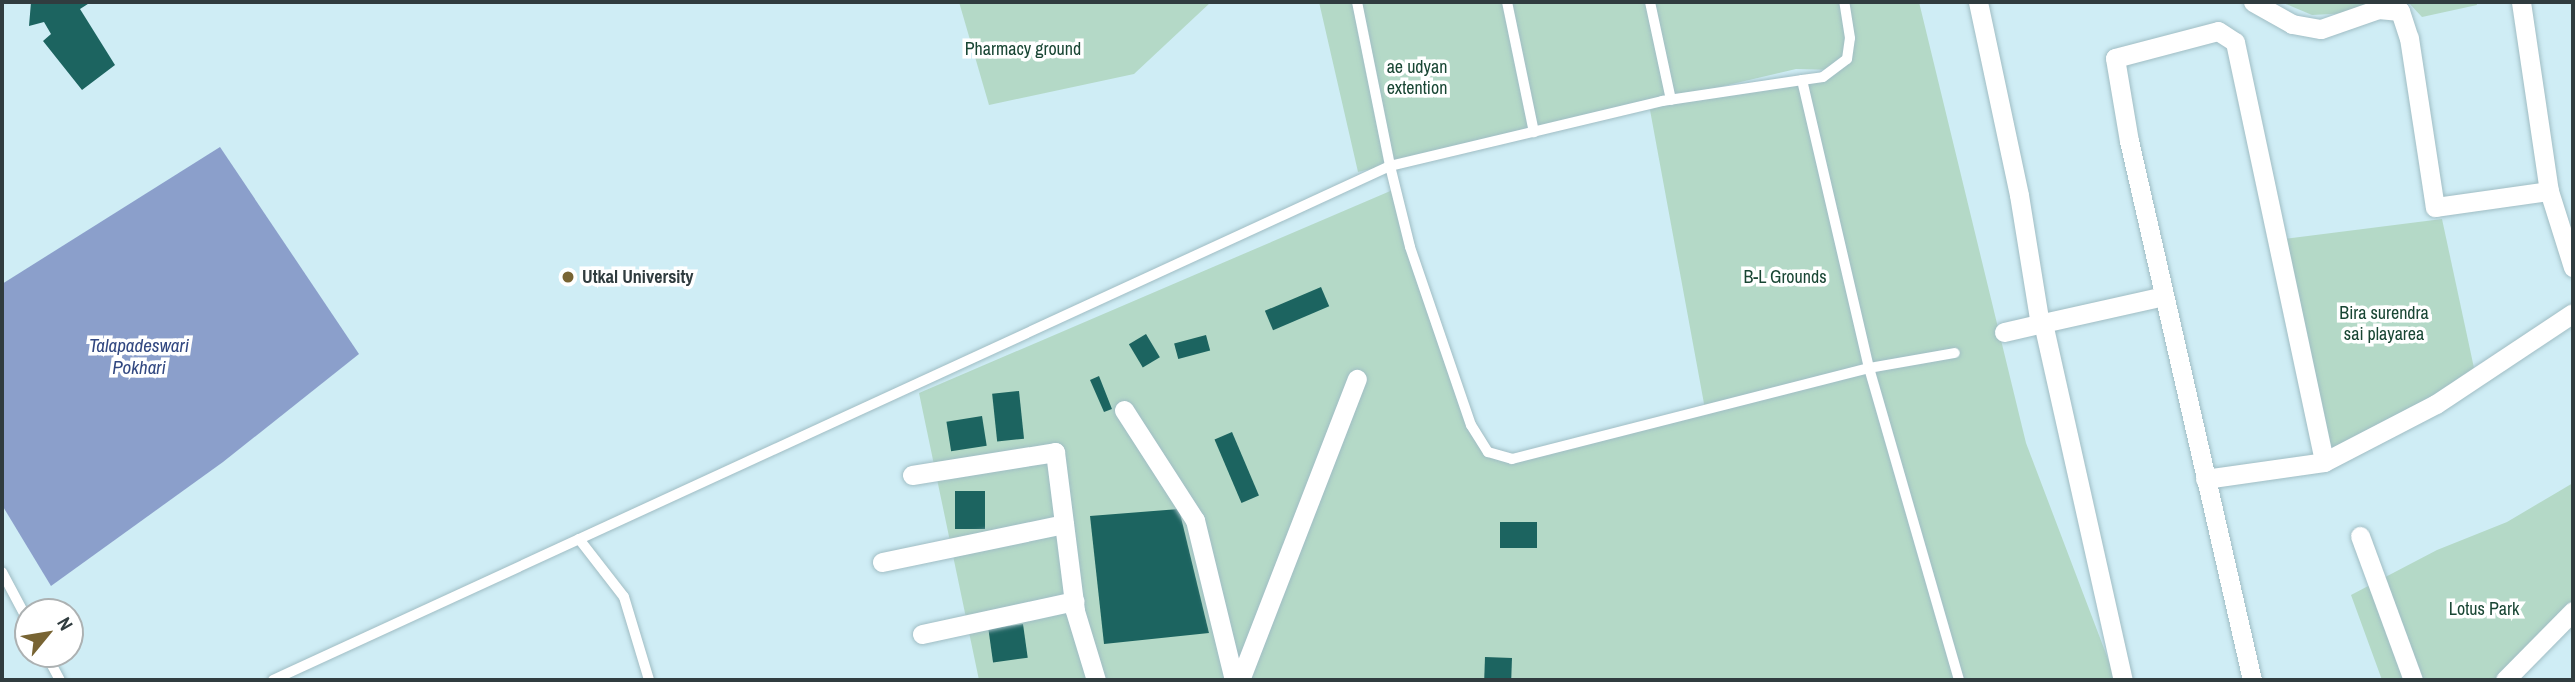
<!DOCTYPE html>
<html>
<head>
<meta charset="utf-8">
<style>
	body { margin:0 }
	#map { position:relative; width:2575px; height:682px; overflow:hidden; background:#cfedf5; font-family:"Archivo Narrow",sans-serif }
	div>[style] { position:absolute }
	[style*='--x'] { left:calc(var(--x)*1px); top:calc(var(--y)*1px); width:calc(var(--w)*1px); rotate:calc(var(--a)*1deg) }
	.green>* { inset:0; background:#b4d9c7 }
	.water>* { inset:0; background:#8b9fcb }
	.building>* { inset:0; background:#1c6460; transform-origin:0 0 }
	.roads { filter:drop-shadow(0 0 2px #a0bdc4) drop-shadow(0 0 2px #a0bdc4) }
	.service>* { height:10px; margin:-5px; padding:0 5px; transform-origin:5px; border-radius:5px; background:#fff }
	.minor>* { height:19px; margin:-9.5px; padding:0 9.5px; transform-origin:9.5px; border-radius:9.5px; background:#fff }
	.dots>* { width:19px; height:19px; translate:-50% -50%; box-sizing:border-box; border:4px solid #fff; border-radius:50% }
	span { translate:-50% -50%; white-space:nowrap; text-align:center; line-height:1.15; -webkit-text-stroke:7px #fff; paint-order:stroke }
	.park-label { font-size:18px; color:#194634 }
	.poi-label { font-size:18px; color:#303c3f; font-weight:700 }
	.left { translate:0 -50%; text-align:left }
	.water-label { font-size:19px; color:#324881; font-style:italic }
	.frame { position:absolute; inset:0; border:4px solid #303c3f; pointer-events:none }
	.north { position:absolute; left:14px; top:598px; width:70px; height:70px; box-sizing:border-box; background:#fff; border:2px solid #acb1b2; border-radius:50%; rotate:60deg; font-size:19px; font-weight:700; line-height:28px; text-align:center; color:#303c3f }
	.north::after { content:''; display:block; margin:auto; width:24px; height:32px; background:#786433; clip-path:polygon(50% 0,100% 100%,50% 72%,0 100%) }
</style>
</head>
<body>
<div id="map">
	<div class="green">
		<i style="clip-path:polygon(959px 2px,1211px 2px,1134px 74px,989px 105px)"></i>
		<i style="clip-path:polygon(1319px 2px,1919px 2px,2026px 443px,2116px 680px,979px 680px,919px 393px,1395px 189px,1445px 352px,1487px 452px,1512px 460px,1705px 409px,1650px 110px,1671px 100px,1837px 70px,1796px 69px,1358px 172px)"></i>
		<i style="clip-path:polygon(2281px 2px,2375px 2px,2368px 12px,2312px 15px)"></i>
		<i style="clip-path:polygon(2408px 2px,2476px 2px,2477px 5px,2422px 17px)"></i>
		<i style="clip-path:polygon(2442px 219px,2474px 368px,2431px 397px,2329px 450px,2284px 239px)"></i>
		<i style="clip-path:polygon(2573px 483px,2573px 626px,2514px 680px,2382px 680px,2351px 595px,2437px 550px,2507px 522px)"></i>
	</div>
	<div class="water">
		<i style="clip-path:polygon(220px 147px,359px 354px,223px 462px,51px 586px,2px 505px,2px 284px)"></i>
	</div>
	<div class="building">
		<i style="clip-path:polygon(31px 2px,91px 2px,80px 9px,115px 65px,82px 90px,43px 41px,51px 34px,44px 22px,29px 26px)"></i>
		<i style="left:1321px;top:287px;width:21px;height:61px;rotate:67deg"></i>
		<i style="left:1146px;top:334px;width:27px;height:20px;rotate:59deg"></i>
		<i style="left:1206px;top:335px;width:16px;height:33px;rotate:75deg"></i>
		<i style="clip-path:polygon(1099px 376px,1112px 409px,1104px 412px,1090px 380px)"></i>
		<i style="left:1019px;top:391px;width:48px;height:27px;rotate:84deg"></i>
		<i style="left:982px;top:416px;width:30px;height:36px;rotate:81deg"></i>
		<i style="left:1232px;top:432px;width:69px;height:19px;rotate:67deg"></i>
		<i style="left:955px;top:491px;width:30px;height:38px"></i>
		<i style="clip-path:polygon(1179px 509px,1209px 633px,1104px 644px,1090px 516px)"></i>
		<i style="left:1500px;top:522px;width:37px;height:26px"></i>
		<i style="left:1023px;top:624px;width:34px;height:35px;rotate:82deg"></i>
		<i style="left:1485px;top:657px;width:27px;height:23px;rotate:2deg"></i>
	</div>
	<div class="roads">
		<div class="service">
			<i style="--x:1357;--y:2;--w:167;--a:78.6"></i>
			<i style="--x:1390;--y:166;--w:280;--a:-13.4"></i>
			<i style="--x:1662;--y:101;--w:142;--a:-8.5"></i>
			<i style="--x:1802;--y:80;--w:296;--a:76.9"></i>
			<i style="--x:1869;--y:368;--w:87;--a:-9.9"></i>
			<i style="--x:1507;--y:2;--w:133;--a:78.3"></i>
			<i style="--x:1650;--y:2;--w:100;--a:77.9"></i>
			<i style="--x:1802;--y:80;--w:21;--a:-8"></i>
			<i style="--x:1823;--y:77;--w:30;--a:-37"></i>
			<i style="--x:1847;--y:59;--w:21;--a:-82"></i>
			<i style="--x:1850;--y:38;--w:36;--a:-99"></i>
			<i style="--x:579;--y:539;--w:73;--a:52.2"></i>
			<i style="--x:624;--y:597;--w:87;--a:73.2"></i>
			<i style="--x:2;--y:572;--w:55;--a:62"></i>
			<i style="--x:46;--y:654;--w:30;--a:62"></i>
			<i style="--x:273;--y:680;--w:1230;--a:-24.71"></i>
			<i style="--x:1390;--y:166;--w:83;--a:76.1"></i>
			<i style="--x:1410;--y:247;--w:188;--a:71.1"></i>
			<i style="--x:1471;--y:425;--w:32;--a:58"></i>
			<i style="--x:1488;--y:452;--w:25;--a:16"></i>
			<i style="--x:1512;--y:459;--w:368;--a:-14.3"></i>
			<i style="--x:1869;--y:368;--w:325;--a:73.9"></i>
		</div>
		<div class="minor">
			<i style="--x:1978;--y:2;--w:197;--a:78"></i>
			<i style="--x:2019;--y:195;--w:131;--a:80.8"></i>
			<i style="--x:2253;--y:2;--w:45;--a:29.4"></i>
			<i style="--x:2292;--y:24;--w:29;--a:10"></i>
			<i style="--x:2321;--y:29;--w:60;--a:-19.3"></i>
			<i style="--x:2378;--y:9;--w:22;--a:5"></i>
			<i style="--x:2400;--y:11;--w:28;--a:72"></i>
			<i style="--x:2409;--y:38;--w:171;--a:81.3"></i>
			<i style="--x:2435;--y:207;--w:115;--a:-8"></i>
			<i style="--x:2521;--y:2;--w:191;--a:81.6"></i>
			<i style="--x:2549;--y:191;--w:80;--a:72.5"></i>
			<i style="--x:2043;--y:323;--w:124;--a:-12.6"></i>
			<i style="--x:2004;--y:332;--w:40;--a:-13"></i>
			<i style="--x:2043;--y:323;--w:366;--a:77.4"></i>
			<i style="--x:1124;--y:410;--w:131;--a:57.2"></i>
			<i style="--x:1195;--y:520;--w:165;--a:76.3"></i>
			<i style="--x:912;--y:475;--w:145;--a:-9.1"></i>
			<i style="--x:1055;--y:452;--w:160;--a:82.8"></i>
			<i style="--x:1075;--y:611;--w:72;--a:73.1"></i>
			<i style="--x:2205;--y:479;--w:120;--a:-8.1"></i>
			<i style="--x:2324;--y:462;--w:126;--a:-27.4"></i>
			<i style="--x:2436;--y:404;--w:164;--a:-33.6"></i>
			<i style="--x:2360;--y:536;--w:153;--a:69.8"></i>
			<i style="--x:882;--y:562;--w:186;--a:-11.8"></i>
			<i style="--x:922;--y:634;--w:156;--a:-12.2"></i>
			<i style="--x:1240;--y:680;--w:323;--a:-68.8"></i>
			<i style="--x:2252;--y:680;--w:553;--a:-102.85"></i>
			<i style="--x:2129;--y:141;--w:84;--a:-99.6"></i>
			<i style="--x:2115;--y:58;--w:106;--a:-14.7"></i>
			<i style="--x:2218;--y:31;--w:20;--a:33"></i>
			<i style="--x:2235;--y:42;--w:429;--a:78"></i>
			<i style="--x:2505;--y:680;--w:97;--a:-45.4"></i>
		</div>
	</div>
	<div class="dots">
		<i style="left:568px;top:277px;background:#786433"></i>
	</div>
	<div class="park-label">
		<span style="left:1023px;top:49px">Pharmacy ground</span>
		<span style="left:1417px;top:78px">ae udyan<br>extention</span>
		<span style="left:1785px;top:277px">B-L Grounds</span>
		<span style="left:2384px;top:324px">Bira surendra<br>sai playarea</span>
		<span style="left:2484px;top:609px">Lotus Park</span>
	</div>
	<div class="poi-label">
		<span class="left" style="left:582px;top:277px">Utkal University</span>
	</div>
	<div class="water-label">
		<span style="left:139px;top:357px">Talapadeswari<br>Pokhari</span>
	</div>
	<div class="frame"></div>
	<div class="north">N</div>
</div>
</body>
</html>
